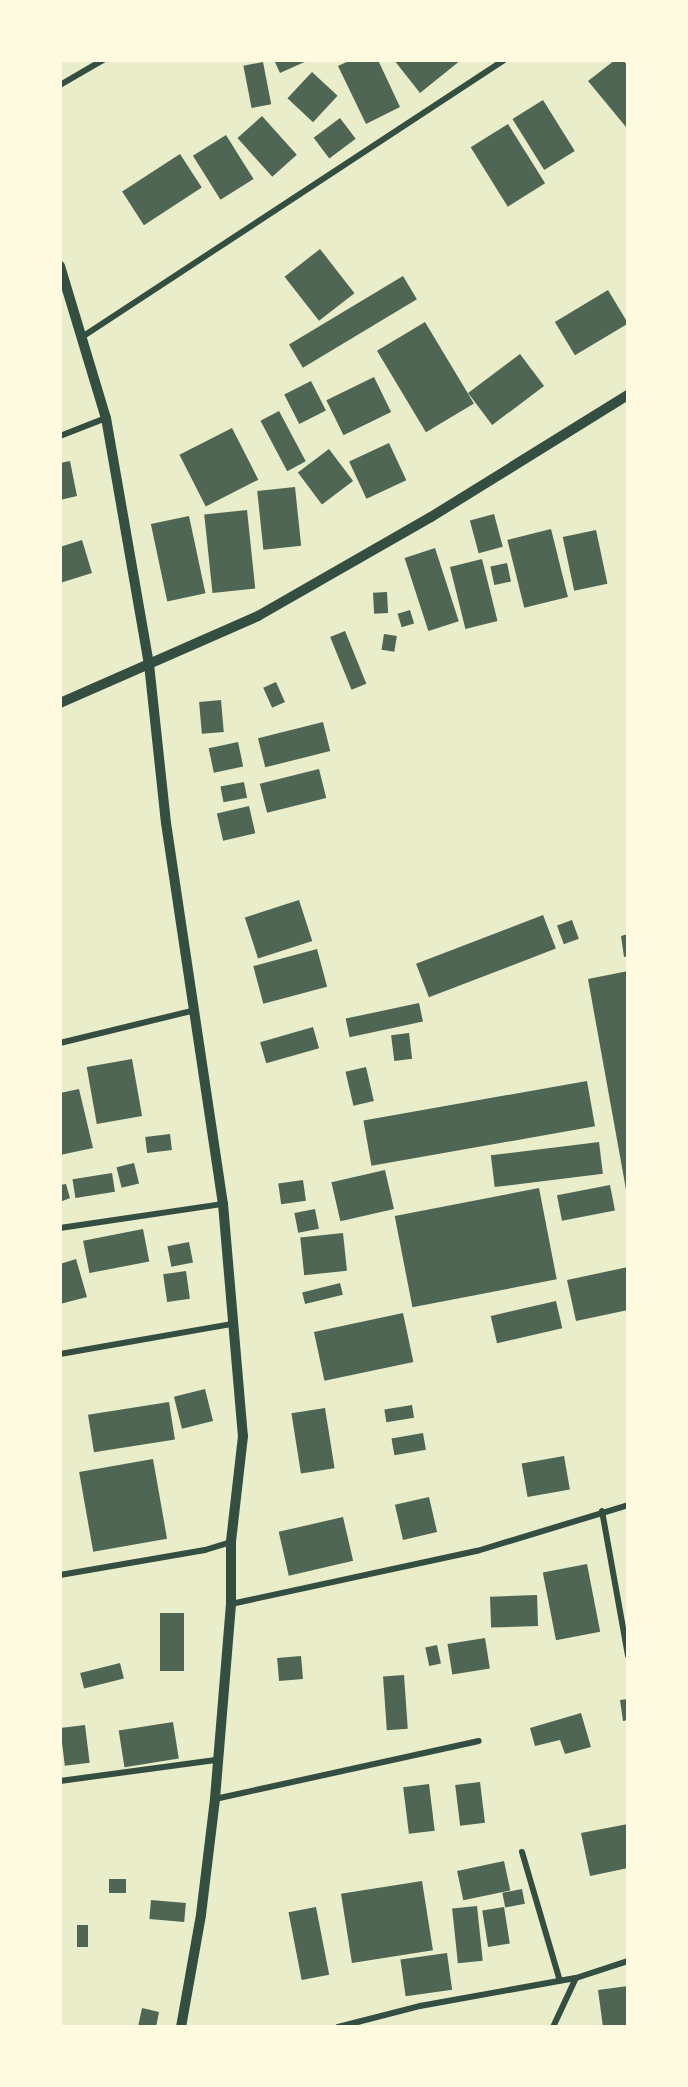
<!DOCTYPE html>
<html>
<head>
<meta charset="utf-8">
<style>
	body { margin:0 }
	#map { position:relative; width:688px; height:2087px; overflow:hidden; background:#e9edc9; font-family:Poppins,sans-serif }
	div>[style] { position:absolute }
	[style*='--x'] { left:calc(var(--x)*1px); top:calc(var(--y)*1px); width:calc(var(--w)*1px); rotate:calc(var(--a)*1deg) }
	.building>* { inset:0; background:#4f6655; transform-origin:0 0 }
	.minor>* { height:6px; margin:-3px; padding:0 3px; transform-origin:3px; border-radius:3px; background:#344e41 }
	.tertiary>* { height:10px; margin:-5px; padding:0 5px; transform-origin:5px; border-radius:5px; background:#344e41 }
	span { translate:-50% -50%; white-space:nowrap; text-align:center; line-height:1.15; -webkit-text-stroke:4.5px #fefae0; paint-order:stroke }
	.frame { position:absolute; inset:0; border:62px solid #fefae0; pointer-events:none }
</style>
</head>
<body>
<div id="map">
	<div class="building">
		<i style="clip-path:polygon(274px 60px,309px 60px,280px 73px)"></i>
		<i style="clip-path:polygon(351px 60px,378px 60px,400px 107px,366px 124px,338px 66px)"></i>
		<i style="clip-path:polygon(394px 60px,461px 60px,420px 93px)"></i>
		<i style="clip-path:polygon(615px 60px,623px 60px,628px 66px,626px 127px,588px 81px)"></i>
		<i style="left:263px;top:62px;width:43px;height:20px;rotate:79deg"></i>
		<i style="left:312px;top:72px;width:35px;height:36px;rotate:43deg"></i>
		<i style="left:543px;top:100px;width:60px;height:36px;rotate:58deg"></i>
		<i style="left:262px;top:116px;width:52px;height:33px;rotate:48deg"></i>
		<i style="left:340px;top:118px;width:26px;height:33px;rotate:53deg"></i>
		<i style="left:508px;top:124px;width:70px;height:44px;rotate:58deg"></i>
		<i style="left:226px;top:135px;width:52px;height:39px;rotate:58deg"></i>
		<i style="left:180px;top:154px;width:40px;height:69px;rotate:57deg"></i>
		<i style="left:320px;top:249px;width:56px;height:45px;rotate:52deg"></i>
		<i style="left:403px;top:276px;width:27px;height:133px;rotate:59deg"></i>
		<i style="left:608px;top:290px;width:39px;height:62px;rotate:59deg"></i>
		<i style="left:425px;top:322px;width:95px;height:56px;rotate:59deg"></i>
		<i style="left:520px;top:354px;width:40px;height:65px;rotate:53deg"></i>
		<i style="left:374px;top:377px;width:39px;height:53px;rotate:64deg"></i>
		<i style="left:311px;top:381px;width:33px;height:30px;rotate:63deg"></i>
		<i style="left:279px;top:411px;width:57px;height:21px;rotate:62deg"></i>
		<i style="left:232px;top:428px;width:58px;height:59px;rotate:63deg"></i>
		<i style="left:389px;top:443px;width:41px;height:44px;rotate:65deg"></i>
		<i style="left:329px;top:449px;width:40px;height:39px;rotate:53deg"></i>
		<i style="clip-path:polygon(70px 461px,77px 496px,60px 500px,60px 463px)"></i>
		<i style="left:295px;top:487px;width:59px;height:38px;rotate:84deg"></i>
		<i style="left:247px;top:510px;width:79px;height:43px;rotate:84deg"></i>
		<i style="left:494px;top:514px;width:34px;height:25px;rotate:75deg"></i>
		<i style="left:189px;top:516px;width:79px;height:39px;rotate:78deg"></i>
		<i style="left:551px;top:529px;width:70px;height:45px;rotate:76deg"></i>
		<i style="left:596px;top:530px;width:55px;height:34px;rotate:78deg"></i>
		<i style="clip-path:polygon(82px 540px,92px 573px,60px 583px,60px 547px)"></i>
		<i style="left:435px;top:548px;width:77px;height:32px;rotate:72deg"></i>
		<i style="left:482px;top:559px;width:64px;height:33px;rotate:76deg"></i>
		<i style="left:507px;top:563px;width:19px;height:17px;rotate:78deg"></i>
		<i style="left:387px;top:592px;width:21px;height:14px;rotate:87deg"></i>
		<i style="left:410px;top:610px;width:14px;height:13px;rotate:73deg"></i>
		<i style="left:345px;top:631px;width:57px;height:16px;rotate:68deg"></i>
		<i style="left:384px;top:634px;width:13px;height:16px;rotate:9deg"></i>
		<i style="left:276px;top:682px;width:22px;height:14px;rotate:66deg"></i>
		<i style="left:221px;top:700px;width:32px;height:22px;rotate:85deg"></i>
		<i style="left:323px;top:722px;width:30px;height:67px;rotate:76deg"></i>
		<i style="left:238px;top:742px;width:25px;height:30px;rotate:78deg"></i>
		<i style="left:319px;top:769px;width:30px;height:61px;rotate:76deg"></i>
		<i style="left:244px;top:782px;width:16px;height:24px;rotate:79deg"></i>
		<i style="left:249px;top:806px;width:28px;height:33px;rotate:77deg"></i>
		<i style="left:299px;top:900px;width:43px;height:57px;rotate:72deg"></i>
		<i style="left:543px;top:915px;width:36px;height:136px;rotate:69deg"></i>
		<i style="left:572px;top:920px;width:20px;height:16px;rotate:70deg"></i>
		<i style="clip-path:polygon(628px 934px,628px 956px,624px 957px,621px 936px)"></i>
		<i style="left:317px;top:949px;width:39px;height:66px;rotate:75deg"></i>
		<i style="clip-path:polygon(628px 971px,628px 1195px,627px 1195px,588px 979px)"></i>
		<i style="left:419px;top:1003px;width:19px;height:75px;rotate:78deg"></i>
		<i style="left:313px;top:1027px;width:22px;height:55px;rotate:74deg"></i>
		<i style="left:409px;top:1033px;width:26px;height:18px;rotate:83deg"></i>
		<i style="left:132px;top:1059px;width:58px;height:46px;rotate:80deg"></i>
		<i style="left:366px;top:1067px;width:35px;height:21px;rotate:77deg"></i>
		<i style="left:587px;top:1081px;width:46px;height:227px;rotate:80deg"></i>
		<i style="clip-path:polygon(79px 1089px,93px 1148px,60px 1155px,60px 1093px)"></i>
		<i style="left:170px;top:1134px;width:16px;height:25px;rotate:83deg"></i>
		<i style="left:599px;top:1142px;width:32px;height:109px;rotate:83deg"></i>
		<i style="left:134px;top:1163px;width:21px;height:18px;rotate:76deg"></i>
		<i style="left:385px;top:1170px;width:40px;height:55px;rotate:77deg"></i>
		<i style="left:112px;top:1173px;width:19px;height:40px;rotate:81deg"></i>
		<i style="left:303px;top:1180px;width:21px;height:25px;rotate:82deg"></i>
		<i style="clip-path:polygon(66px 1184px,70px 1198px,60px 1202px,60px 1185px)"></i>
		<i style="left:610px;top:1185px;width:26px;height:54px;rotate:79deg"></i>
		<i style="left:539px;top:1188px;width:93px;height:147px;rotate:79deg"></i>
		<i style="left:315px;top:1209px;width:20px;height:21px;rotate:79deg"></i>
		<i style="left:143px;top:1229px;width:33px;height:61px;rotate:79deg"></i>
		<i style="left:343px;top:1233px;width:38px;height:43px;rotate:84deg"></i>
		<i style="left:189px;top:1242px;width:21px;height:22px;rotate:79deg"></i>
		<i style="clip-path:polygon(76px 1259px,87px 1297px,60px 1304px,60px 1264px)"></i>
		<i style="clip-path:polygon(628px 1267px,628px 1310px,576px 1321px,567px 1280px)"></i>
		<i style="left:186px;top:1271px;width:28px;height:23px;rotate:82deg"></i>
		<i style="left:340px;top:1283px;width:12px;height:39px;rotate:76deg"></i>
		<i style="left:556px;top:1301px;width:28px;height:67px;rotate:77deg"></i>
		<i style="left:403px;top:1313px;width:50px;height:91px;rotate:78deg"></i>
		<i style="left:205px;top:1389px;width:33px;height:32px;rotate:76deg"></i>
		<i style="left:169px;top:1402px;width:38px;height:82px;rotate:81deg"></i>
		<i style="left:412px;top:1405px;width:13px;height:28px;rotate:81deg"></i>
		<i style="left:325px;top:1408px;width:61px;height:34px;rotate:81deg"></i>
		<i style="left:423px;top:1433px;width:17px;height:32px;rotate:80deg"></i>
		<i style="left:564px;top:1456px;width:34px;height:43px;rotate:80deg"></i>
		<i style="left:153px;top:1459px;width:81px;height:75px;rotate:80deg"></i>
		<i style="left:429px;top:1497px;width:36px;height:35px;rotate:77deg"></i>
		<i style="left:343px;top:1517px;width:45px;height:66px;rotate:77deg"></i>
		<i style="left:587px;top:1564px;width:69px;height:45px;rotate:79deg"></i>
		<i style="left:537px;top:1595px;width:31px;height:47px;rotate:88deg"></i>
		<i style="left:184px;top:1613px;width:58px;height:24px;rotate:90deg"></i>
		<i style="left:485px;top:1638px;width:31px;height:38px;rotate:81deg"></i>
		<i style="left:437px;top:1645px;width:19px;height:12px;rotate:78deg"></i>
		<i style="left:301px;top:1656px;width:23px;height:24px;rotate:85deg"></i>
		<i style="left:120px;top:1663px;width:16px;height:41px;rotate:76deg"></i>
		<i style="left:404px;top:1675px;width:54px;height:21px;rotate:86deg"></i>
		<i style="clip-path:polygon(628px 1699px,628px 1720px,623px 1721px,620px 1700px)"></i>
		<i style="clip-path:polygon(581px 1713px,591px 1747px,565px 1754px,560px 1740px,535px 1746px,530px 1728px)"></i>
		<i style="left:173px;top:1722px;width:37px;height:55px;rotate:81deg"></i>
		<i style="left:85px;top:1725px;width:38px;height:25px;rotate:83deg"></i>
		<i style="left:480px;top:1782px;width:41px;height:25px;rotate:83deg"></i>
		<i style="left:429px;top:1784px;width:47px;height:26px;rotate:83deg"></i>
		<i style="clip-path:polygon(628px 1824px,628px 1868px,590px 1876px,581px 1833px)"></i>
		<i style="left:504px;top:1861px;width:30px;height:48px;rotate:78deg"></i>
		<i style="left:126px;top:1879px;width:14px;height:17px;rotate:90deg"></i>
		<i style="left:422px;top:1881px;width:70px;height:82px;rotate:81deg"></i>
		<i style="left:522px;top:1889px;width:15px;height:20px;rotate:79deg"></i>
		<i style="left:151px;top:1900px;width:35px;height:19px;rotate:5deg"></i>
		<i style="left:477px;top:1906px;width:55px;height:25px;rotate:84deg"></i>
		<i style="left:316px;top:1907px;width:69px;height:28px;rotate:79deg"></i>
		<i style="left:504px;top:1907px;width:37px;height:22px;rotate:81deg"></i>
		<i style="left:77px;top:1925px;width:11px;height:22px"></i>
		<i style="left:447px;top:1953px;width:37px;height:47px;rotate:82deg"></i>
		<i style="clip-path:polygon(628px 1986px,628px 2027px,603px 2027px,598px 1990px)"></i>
		<i style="clip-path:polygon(142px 2008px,159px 2012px,156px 2027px,138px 2027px)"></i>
	</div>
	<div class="minor">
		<i style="--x:60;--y:85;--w:50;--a:-30.2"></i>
		<i style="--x:82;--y:337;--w:505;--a:-33.28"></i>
		<i style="--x:60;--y:436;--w:49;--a:-21.4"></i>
		<i style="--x:60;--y:1043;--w:139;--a:-13.7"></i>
		<i style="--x:60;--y:1228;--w:165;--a:-8.4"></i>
		<i style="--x:60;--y:1354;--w:175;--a:-9.9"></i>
		<i style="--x:602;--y:1511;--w:147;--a:79.8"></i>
		<i style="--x:60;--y:1575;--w:147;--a:-9.8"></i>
		<i style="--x:205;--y:1550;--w:27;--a:-17"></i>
		<i style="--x:231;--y:1604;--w:252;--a:-12.2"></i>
		<i style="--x:477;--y:1551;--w:158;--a:-16.9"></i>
		<i style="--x:60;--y:1781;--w:157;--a:-7.7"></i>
		<i style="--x:215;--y:1799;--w:270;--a:-12.4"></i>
		<i style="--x:522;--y:1852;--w:134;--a:73.6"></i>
		<i style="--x:338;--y:2027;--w:85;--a:-14.4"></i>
		<i style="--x:420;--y:2006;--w:158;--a:-10.2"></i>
		<i style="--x:576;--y:1978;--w:55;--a:-18.1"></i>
		<i style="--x:553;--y:2027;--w:54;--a:-64.9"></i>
	</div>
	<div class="tertiary">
		<i style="--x:60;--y:266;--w:159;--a:73.2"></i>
		<i style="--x:106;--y:418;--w:250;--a:80.1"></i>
		<i style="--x:149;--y:664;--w:160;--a:83.9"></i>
		<i style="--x:166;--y:823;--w:385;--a:81.5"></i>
		<i style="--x:223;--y:1204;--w:233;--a:85.1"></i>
		<i style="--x:243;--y:1436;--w:107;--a:96.5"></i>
		<i style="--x:231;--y:1542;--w:62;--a:90"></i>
		<i style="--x:231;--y:1604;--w:196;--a:94.7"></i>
		<i style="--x:215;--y:1799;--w:117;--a:96.9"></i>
		<i style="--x:201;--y:1915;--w:114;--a:100.1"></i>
		<i style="--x:60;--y:703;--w:216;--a:-23.7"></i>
		<i style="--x:258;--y:616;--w:199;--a:-29.8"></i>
		<i style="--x:431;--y:517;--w:232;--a:-31.8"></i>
	</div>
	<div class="frame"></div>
</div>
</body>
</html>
